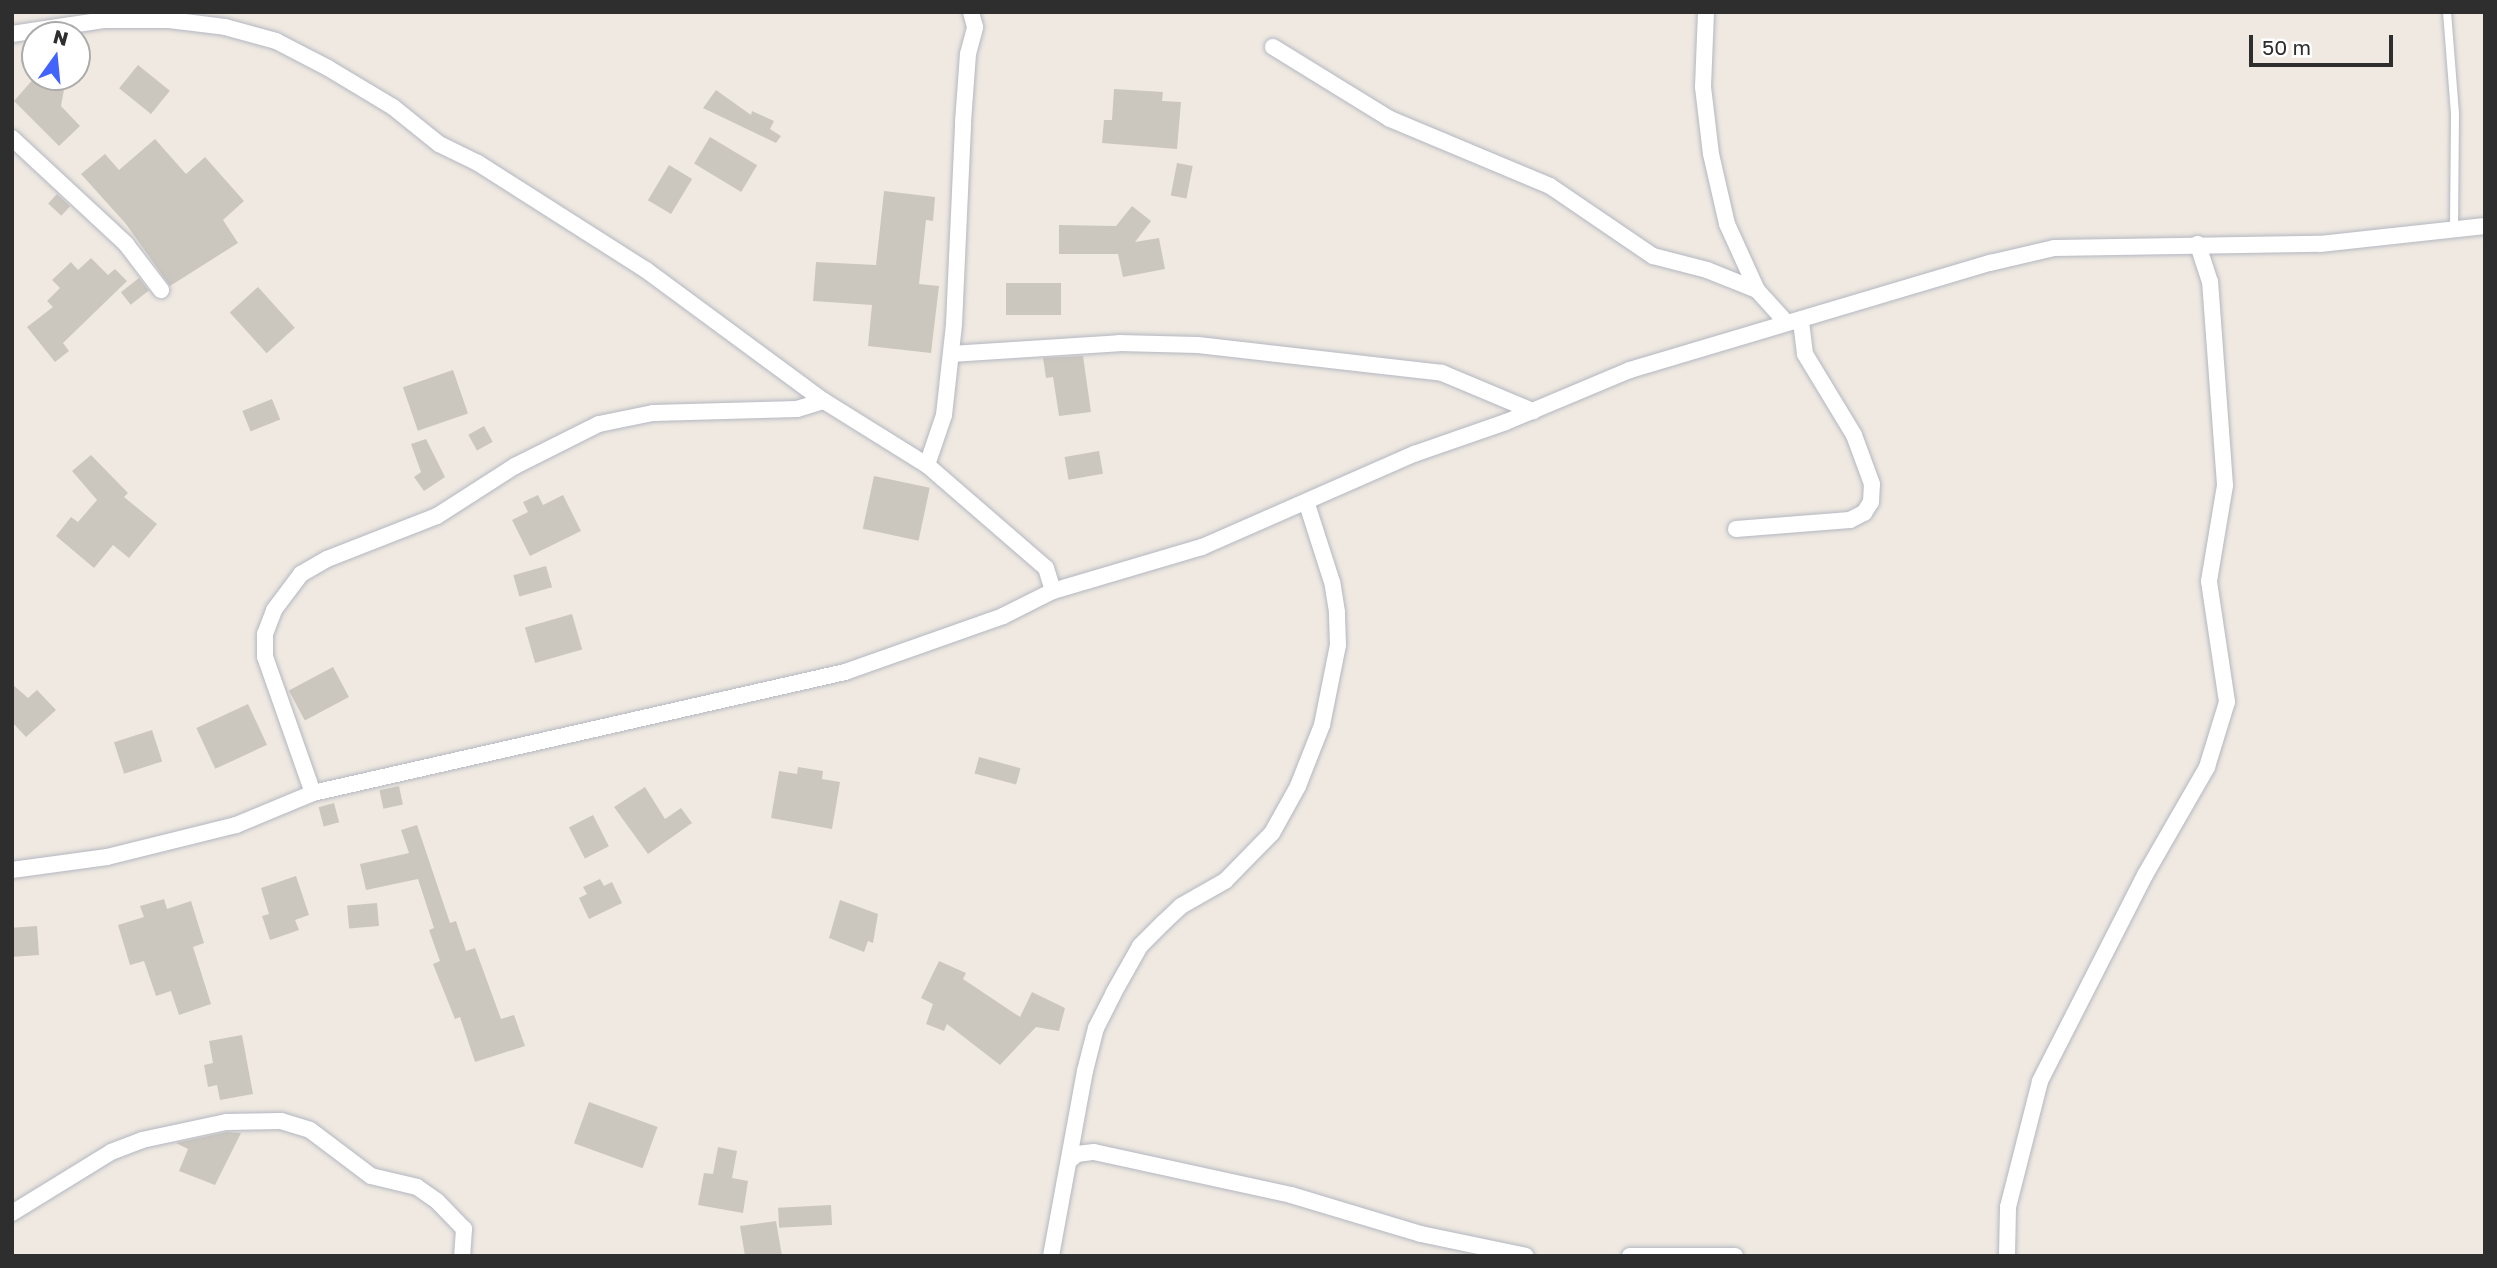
<!DOCTYPE html>
<html>
<head>
<meta charset="utf-8">
<style>
	body { margin:0 }
	#map { position:relative; width:2497px; height:1268px; overflow:hidden; background:#efe9e1; font-family:"Golos Text",sans-serif }
	div>[style] { position:absolute }
	[style*='--x'] { left:calc(var(--x)*1px); top:calc(var(--y)*1px); width:calc(var(--w)*1px); rotate:calc(var(--a)*1deg) }
	.building>* { inset:0; background:#cbc7bf; transform-origin:0 0 }
	.roads { filter:drop-shadow(0 0 2px #b4b7c1) drop-shadow(0 0 2px #b4b7c1) }
	.lane>* { height:8px; margin:-4px; padding:0 4px; transform-origin:4px; border-radius:4px; background:#fff }
	.street>* { height:16px; margin:-8px; padding:0 8px; transform-origin:8px; border-radius:8px; background:#fff }
	span { translate:-50% -50%; white-space:nowrap; text-align:center; line-height:1.15; -webkit-text-stroke:5px #fff; paint-order:stroke }
	.frame { position:absolute; inset:0; border:14px solid #2e2e2e; pointer-events:none }
	.north { position:absolute; left:21px; top:21px; width:70px; height:70px; box-sizing:border-box; background:#fff; border:2px solid #ababab; border-radius:50%; rotate:15deg; font-size:19px; font-weight:700; line-height:28px; text-align:center; color:#2e2e2e }
	.north::after { content:''; display:block; margin:auto; width:24px; height:32px; background:#4264fb; clip-path:polygon(50% 0,100% 100%,50% 72%,0 100%) }
	.scale { position:absolute; left:2249px; top:35px; width:144px; height:32px; box-sizing:border-box; border:4px solid #2e2e2e; border-top:0; padding-left:9px; font-size:21px; line-height:24px; white-space:nowrap; color:#2e2e2e; -webkit-text-stroke:5px #fff; paint-order:stroke }
</style>
</head>
<body>
<div id="map">
	<div class="building">
		<i style="left:138px;top:65px;width:41px;height:30px;rotate:39deg"></i>
		<i style="clip-path:polygon(35px 77px,66px 79px,61px 106px,80px 126px,59px 146px,14px 101px)"></i>
		<i style="clip-path:polygon(1114px 89px,1163px 92px,1162px 101px,1181px 102px,1177px 149px,1102px 143px,1104px 120px,1112px 120px)"></i>
		<i style="clip-path:polygon(716px 90px,751px 115px,752px 111px,774px 121px,770px 129px,781px 136px,776px 143px,703px 108px)"></i>
		<i style="left:710px;top:137px;width:55px;height:31px;rotate:31deg"></i>
		<i style="clip-path:polygon(155px 139px,186px 174px,205px 157px,244px 201px,223px 220px,238px 243px,170px 286px,126px 224px,81px 174px,105px 154px,119px 170px)"></i>
		<i style="left:1177px;top:163px;width:16px;height:33px;rotate:11deg"></i>
		<i style="left:669px;top:165px;width:27px;height:41px;rotate:31deg"></i>
		<i style="clip-path:polygon(884px 191px,935px 197px,933px 221px,926px 220px,919px 284px,939px 286px,931px 353px,868px 346px,872px 305px,813px 301px,816px 262px,876px 265px)"></i>
		<i style="left:57px;top:194px;width:18px;height:13px;rotate:43deg"></i>
		<i style="clip-path:polygon(1132px 206px,1151px 221px,1135px 242px,1159px 238px,1165px 269px,1123px 277px,1118px 254px,1059px 254px,1059px 225px,1116px 226px)"></i>
		<i style="clip-path:polygon(91px 258px,108px 275px,115px 269px,127px 281px,63px 343px,69px 351px,55px 362px,27px 327px,53px 307px,47px 301px,60px 288px,52px 280px,71px 262px,78px 270px)"></i>
		<i style="left:139px;top:278px;width:16px;height:23px;rotate:52deg"></i>
		<i style="left:1006px;top:283px;width:55px;height:32px"></i>
		<i style="left:258px;top:287px;width:55px;height:38px;rotate:48deg"></i>
		<i style="clip-path:polygon(1083px 356px,1091px 412px,1059px 416px,1053px 377px,1046px 378px,1043px 358px)"></i>
		<i style="left:453px;top:370px;width:46px;height:53px;rotate:71deg"></i>
		<i style="left:272px;top:399px;width:22px;height:32px;rotate:68deg"></i>
		<i style="left:484px;top:426px;width:18px;height:18px;rotate:61deg"></i>
		<i style="clip-path:polygon(426px 439px,445px 477px,424px 491px,414px 477px,421px 472px,411px 444px)"></i>
		<i style="left:1099px;top:451px;width:23px;height:35px;rotate:80deg"></i>
		<i style="clip-path:polygon(91px 455px,128px 493px,124px 497px,157px 524px,129px 558px,113px 545px,94px 568px,56px 536px,71px 517px,78px 522px,97px 500px,72px 471px)"></i>
		<i style="left:874px;top:476px;width:57px;height:54px;rotate:12deg"></i>
		<i style="clip-path:polygon(538px 495px,543px 505px,563px 495px,581px 531px,530px 556px,512px 520px,528px 512px,523px 502px)"></i>
		<i style="left:546px;top:566px;width:22px;height:34px;rotate:74deg"></i>
		<i style="left:572px;top:614px;width:37px;height:49px;rotate:74deg"></i>
		<i style="left:333px;top:667px;width:34px;height:50px;rotate:62deg"></i>
		<i style="clip-path:polygon(12px 684px,28px 698px,37px 690px,56px 710px,26px 737px,12px 722px)"></i>
		<i style="left:248px;top:704px;width:45px;height:57px;rotate:65deg"></i>
		<i style="left:152px;top:730px;width:33px;height:40px;rotate:72deg"></i>
		<i style="left:979px;top:757px;width:43px;height:17px;rotate:15deg"></i>
		<i style="clip-path:polygon(798px 767px,823px 771px,822px 779px,840px 782px,832px 829px,771px 818px,779px 771px,797px 774px)"></i>
		<i style="left:399px;top:786px;width:19px;height:20px;rotate:78deg"></i>
		<i style="clip-path:polygon(645px 787px,665px 819px,681px 808px,692px 823px,648px 854px,614px 807px)"></i>
		<i style="left:334px;top:803px;width:20px;height:16px;rotate:75deg"></i>
		<i style="left:593px;top:815px;width:35px;height:27px;rotate:63deg"></i>
		<i style="clip-path:polygon(417px 825px,450px 923px,456px 921px,466px 951px,475px 948px,501px 1019px,514px 1015px,525px 1046px,475px 1062px,460px 1017px,455px 1019px,433px 964px,440px 961px,429px 930px,434px 928px,418px 879px,366px 890px,360px 864px,409px 853px,401px 830px)"></i>
		<i style="clip-path:polygon(296px 876px,309px 915px,295px 920px,299px 930px,270px 940px,262px 916px,269px 914px,261px 888px)"></i>
		<i style="clip-path:polygon(600px 879px,604px 886px,612px 882px,622px 903px,589px 919px,579px 898px,587px 894px,583px 887px)"></i>
		<i style="clip-path:polygon(164px 899px,167px 909px,191px 901px,204px 943px,193px 947px,211px 1004px,179px 1015px,171px 991px,156px 996px,144px 961px,130px 965px,118px 925px,144px 917px,140px 906px)"></i>
		<i style="clip-path:polygon(840px 900px,878px 914px,873px 943px,868px 941px,864px 952px,829px 938px)"></i>
		<i style="left:377px;top:903px;width:23px;height:30px;rotate:85deg"></i>
		<i style="left:37px;top:926px;width:29px;height:25px;rotate:86deg"></i>
		<i style="clip-path:polygon(939px 961px,966px 973px,963px 979px,1020px 1017px,1032px 992px,1065px 1008px,1059px 1031px,1036px 1027px,1000px 1065px,947px 1024px,944px 1031px,926px 1024px,933px 1004px,921px 998px)"></i>
		<i style="clip-path:polygon(242px 1035px,253px 1094px,220px 1100px,217px 1085px,208px 1087px,204px 1065px,213px 1063px,209px 1041px)"></i>
		<i style="left:589px;top:1102px;width:73px;height:44px;rotate:20deg"></i>
		<i style="clip-path:polygon(227px 1132px,241px 1133px,215px 1185px,179px 1171px,188px 1149px,176px 1143px)"></i>
		<i style="clip-path:polygon(718px 1147px,737px 1151px,732px 1178px,748px 1181px,743px 1213px,698px 1205px,704px 1173px,713px 1174px)"></i>
		<i style="left:831px;top:1205px;width:20px;height:53px;rotate:87deg"></i>
		<i style="clip-path:polygon(776px 1221px,782px 1256px,745px 1256px,740px 1226px)"></i>
	</div>
	<div class="roads">
		<div class="lane">
			<i style="--x:2447;--y:12;--w:102;--a:85.5"></i>
			<i style="--x:2455;--y:114;--w:114;--a:90.5"></i>
		</div>
		<div class="street">
			<i style="--x:1706;--y:12;--w:75;--a:92.3"></i>
			<i style="--x:1703;--y:87;--w:67;--a:83.2"></i>
			<i style="--x:1711;--y:154;--w:72;--a:77.1"></i>
			<i style="--x:1727;--y:224;--w:72;--a:65.6"></i>
			<i style="--x:1757;--y:290;--w:42;--a:47.9"></i>
			<i style="--x:12;--y:34;--w:94;--a:-8.6"></i>
			<i style="--x:105;--y:20;--w:64;--a:0"></i>
			<i style="--x:169;--y:20;--w:56;--a:7.1"></i>
			<i style="--x:225;--y:27;--w:53;--a:15.4"></i>
			<i style="--x:276;--y:41;--w:59;--a:27.4"></i>
			<i style="--x:328;--y:68;--w:76;--a:31"></i>
			<i style="--x:393;--y:107;--w:59;--a:38.8"></i>
			<i style="--x:439;--y:144;--w:43;--a:26"></i>
			<i style="--x:478;--y:163;--w:199;--a:32.5"></i>
			<i style="--x:646;--y:270;--w:221;--a:36.4"></i>
			<i style="--x:824;--y:401;--w:121;--a:31.9"></i>
			<i style="--x:927;--y:465;--w:157;--a:40.9"></i>
			<i style="--x:1046;--y:568;--w:24;--a:73"></i>
			<i style="--x:1273;--y:47;--w:137;--a:31.6"></i>
			<i style="--x:1390;--y:119;--w:173;--a:22.7"></i>
			<i style="--x:1550;--y:186;--w:125;--a:34.2"></i>
			<i style="--x:1653;--y:256;--w:56;--a:14.5"></i>
			<i style="--x:1707;--y:270;--w:54;--a:21.8"></i>
			<i style="--x:12;--y:138;--w:156;--a:42.9"></i>
			<i style="--x:126;--y:244;--w:58;--a:52.7"></i>
			<i style="--x:951;--y:354;--w:168;--a:-3.7"></i>
			<i style="--x:1119;--y:343;--w:79;--a:1.5"></i>
			<i style="--x:1198;--y:345;--w:246;--a:6.5"></i>
			<i style="--x:1442;--y:373;--w:99;--a:22.7"></i>
			<i style="--x:927;--y:465;--w:53;--a:-71.2"></i>
			<i style="--x:944;--y:415;--w:92;--a:-83.7"></i>
			<i style="--x:954;--y:324;--w:202;--a:-87.4"></i>
			<i style="--x:963;--y:122;--w:68;--a:-85.8"></i>
			<i style="--x:968;--y:54;--w:28;--a:-75"></i>
			<i style="--x:975;--y:27;--w:16;--a:-105"></i>
			<i style="--x:1736;--y:529;--w:114;--a:-4.5"></i>
			<i style="--x:1850;--y:520;--w:16;--a:-27"></i>
			<i style="--x:1864;--y:513;--w:13;--a:-58"></i>
			<i style="--x:1871;--y:502;--w:18;--a:-87"></i>
			<i style="--x:1872;--y:484;--w:52;--a:-110.2"></i>
			<i style="--x:1854;--y:435;--w:95;--a:-121.2"></i>
			<i style="--x:1805;--y:354;--w:34;--a:-97"></i>
			<i style="--x:313;--y:793;--w:144;--a:-109.4"></i>
			<i style="--x:265;--y:657;--w:23;--a:-90"></i>
			<i style="--x:265;--y:634;--w:26;--a:-69"></i>
			<i style="--x:274;--y:610;--w:45;--a:-53.1"></i>
			<i style="--x:301;--y:574;--w:30;--a:-30"></i>
			<i style="--x:327;--y:559;--w:118;--a:-21.4"></i>
			<i style="--x:437;--y:516;--w:93;--a:-32.7"></i>
			<i style="--x:515;--y:466;--w:94;--a:-26.6"></i>
			<i style="--x:599;--y:424;--w:55;--a:-11.5"></i>
			<i style="--x:653;--y:413;--w:144;--a:-1.6"></i>
			<i style="--x:797;--y:409;--w:28;--a:-17"></i>
			<i style="--x:12;--y:870;--w:96;--a:-7.8"></i>
			<i style="--x:107;--y:857;--w:133;--a:-13.9"></i>
			<i style="--x:236;--y:825;--w:83;--a:-22.6"></i>
			<i style="--x:313;--y:793;--w:546;--a:-12.81"></i>
			<i style="--x:845;--y:672;--w:168;--a:-19.5"></i>
			<i style="--x:1003;--y:616;--w:56;--a:-26.6"></i>
			<i style="--x:1053;--y:591;--w:155;--a:-16.5"></i>
			<i style="--x:1202;--y:547;--w:232;--a:-23.7"></i>
			<i style="--x:1414;--y:454;--w:97;--a:-19.2"></i>
			<i style="--x:1506;--y:422;--w:134;--a:-22.8"></i>
			<i style="--x:1630;--y:370;--w:376;--a:-16.6"></i>
			<i style="--x:1990;--y:263;--w:66;--a:-13.2"></i>
			<i style="--x:2054;--y:248;--w:266;--a:-0.9"></i>
			<i style="--x:2320;--y:244;--w:166;--a:-6.2"></i>
			<i style="--x:1069;--y:1161;--w:11;--a:-41"></i>
			<i style="--x:1077;--y:1154;--w:17;--a:-7"></i>
			<i style="--x:1094;--y:1152;--w:202;--a:12.3"></i>
			<i style="--x:1291;--y:1195;--w:136;--a:16.7"></i>
			<i style="--x:1421;--y:1234;--w:107;--a:11.8"></i>
			<i style="--x:12;--y:1213;--w:116;--a:-31.6"></i>
			<i style="--x:111;--y:1152;--w:33;--a:-21"></i>
			<i style="--x:142;--y:1140;--w:86;--a:-12.1"></i>
			<i style="--x:226;--y:1122;--w:55;--a:-1"></i>
			<i style="--x:281;--y:1121;--w:30;--a:17"></i>
			<i style="--x:310;--y:1130;--w:76;--a:37"></i>
			<i style="--x:371;--y:1176;--w:47;--a:13.4"></i>
			<i style="--x:417;--y:1187;--w:24;--a:35"></i>
			<i style="--x:437;--y:1201;--w:39;--a:46"></i>
			<i style="--x:464;--y:1229;--w:27;--a:94"></i>
			<i style="--x:1051;--y:1256;--w:188;--a:-79.6"></i>
			<i style="--x:1085;--y:1071;--w:44;--a:-75.7"></i>
			<i style="--x:1096;--y:1028;--w:38;--a:-63"></i>
			<i style="--x:1113;--y:994;--w:55;--a:-60.6"></i>
			<i style="--x:1140;--y:946;--w:33;--a:-45"></i>
			<i style="--x:1163;--y:923;--w:25;--a:-43"></i>
			<i style="--x:1181;--y:906;--w:51;--a:-29.6"></i>
			<i style="--x:1225;--y:881;--w:67;--a:-45.6"></i>
			<i style="--x:1272;--y:833;--w:54;--a:-61"></i>
			<i style="--x:1298;--y:786;--w:66;--a:-68.5"></i>
			<i style="--x:1322;--y:725;--w:82;--a:-78.7"></i>
			<i style="--x:1338;--y:645;--w:33;--a:-92"></i>
			<i style="--x:1337;--y:612;--w:30;--a:-99"></i>
			<i style="--x:1332;--y:582;--w:82;--a:-107.8"></i>
			<i style="--x:1630;--y:1256;--w:105;--a:0"></i>
			<i style="--x:2007;--y:1256;--w:49;--a:-88.8"></i>
			<i style="--x:2008;--y:1207;--w:130;--a:-75.7"></i>
			<i style="--x:2040;--y:1081;--w:231;--a:-63"></i>
			<i style="--x:2145;--y:875;--w:125;--a:-60.1"></i>
			<i style="--x:2207;--y:767;--w:68;--a:-72.9"></i>
			<i style="--x:2227;--y:702;--w:122;--a:-98.5"></i>
			<i style="--x:2209;--y:581;--w:97;--a:-80.5"></i>
			<i style="--x:2225;--y:485;--w:204;--a:-94.2"></i>
			<i style="--x:2210;--y:282;--w:40;--a:-108"></i>
		</div>
	</div>
	<div class="frame"></div>
	<div class="north">N</div>
	<div class="scale">50 m</div>
</div>
</body>
</html>
